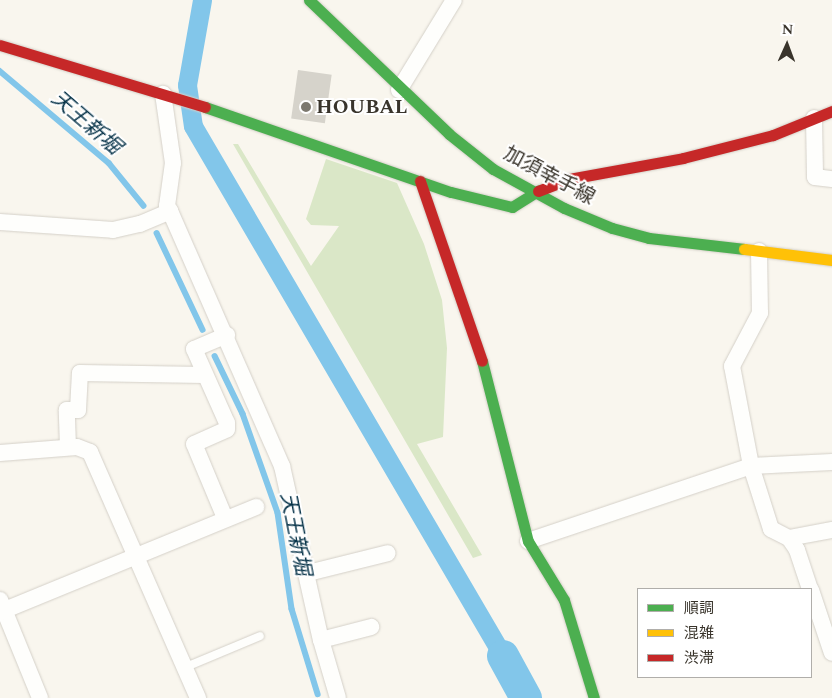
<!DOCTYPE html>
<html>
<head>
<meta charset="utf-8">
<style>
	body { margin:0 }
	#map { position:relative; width:832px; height:698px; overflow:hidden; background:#f9f6ee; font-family:Spectral,"Noto Sans JP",serif }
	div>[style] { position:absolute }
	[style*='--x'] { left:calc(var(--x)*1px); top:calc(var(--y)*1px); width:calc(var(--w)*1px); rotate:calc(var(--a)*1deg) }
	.green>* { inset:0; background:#dae7c7 }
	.stream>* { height:5.5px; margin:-2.75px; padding:0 2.75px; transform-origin:2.75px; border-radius:2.75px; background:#82c6ea }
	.canal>* { height:19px; margin:-9.5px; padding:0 9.5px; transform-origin:9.5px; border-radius:9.5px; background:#82c6ea }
	.river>* { height:32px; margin:-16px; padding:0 16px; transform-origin:16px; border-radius:16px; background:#82c6ea }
	.building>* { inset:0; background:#d6d3cb; transform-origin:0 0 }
	.roads { filter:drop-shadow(0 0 1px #d4d0c8) drop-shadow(0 0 1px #d4d0c8) }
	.lane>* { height:8px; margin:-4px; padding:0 4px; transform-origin:4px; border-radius:4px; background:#fefefc }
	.street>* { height:16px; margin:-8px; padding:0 8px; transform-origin:8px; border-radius:8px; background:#fefefc }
	.fast>* { height:11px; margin:-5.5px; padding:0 5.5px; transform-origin:5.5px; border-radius:5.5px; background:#4caf50 }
	.slow>* { height:11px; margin:-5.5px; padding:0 5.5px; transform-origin:5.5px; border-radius:5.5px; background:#ffc107 }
	.jam>* { height:11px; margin:-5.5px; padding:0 5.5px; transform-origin:5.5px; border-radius:5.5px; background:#c62828 }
	.dots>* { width:14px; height:14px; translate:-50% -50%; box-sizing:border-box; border:2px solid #fff; border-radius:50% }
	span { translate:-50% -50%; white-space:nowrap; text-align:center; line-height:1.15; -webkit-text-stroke:4px #fff; paint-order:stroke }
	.poi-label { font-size:20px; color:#39342b; font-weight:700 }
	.left { translate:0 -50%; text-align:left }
	.street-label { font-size:20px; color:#39342b }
	.water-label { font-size:21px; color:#033046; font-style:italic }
	.legend { position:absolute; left:637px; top:588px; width:175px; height:90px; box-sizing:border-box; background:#fff; border:1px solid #b0aeaa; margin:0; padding:6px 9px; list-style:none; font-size:15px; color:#39342b }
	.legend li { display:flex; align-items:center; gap:10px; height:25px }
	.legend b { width:25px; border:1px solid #b0aeaa }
	.north { position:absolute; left:762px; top:20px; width:50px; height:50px; -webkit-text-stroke:4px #fff; paint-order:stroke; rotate:2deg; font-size:14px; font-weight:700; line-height:20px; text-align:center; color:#39342b }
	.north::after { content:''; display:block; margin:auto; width:18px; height:22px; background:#39342b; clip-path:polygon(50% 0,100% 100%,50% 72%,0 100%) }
</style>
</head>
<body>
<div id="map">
	<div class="green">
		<i style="clip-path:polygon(233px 144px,238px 144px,311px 266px,339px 226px,311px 225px,306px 219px,326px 159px,397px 183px,424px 244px,442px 300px,447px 348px,443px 437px,417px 444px,482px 555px,473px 558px)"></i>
	</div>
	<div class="stream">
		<i style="--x:0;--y:71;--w:143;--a:40.2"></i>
		<i style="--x:109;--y:163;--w:55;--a:50.9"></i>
		<i style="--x:157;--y:233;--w:107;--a:64.6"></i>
		<i style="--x:215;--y:356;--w:64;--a:64.2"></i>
		<i style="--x:243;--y:414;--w:105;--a:70.5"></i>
		<i style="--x:278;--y:513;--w:97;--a:81.7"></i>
		<i style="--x:292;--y:609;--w:89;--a:73"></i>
	</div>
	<div class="canal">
		<i style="--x:202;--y:0;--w:86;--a:100"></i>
		<i style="--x:187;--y:85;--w:41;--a:81.7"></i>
		<i style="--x:193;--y:126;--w:614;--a:59.68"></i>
	</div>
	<div class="river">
		<i style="--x:503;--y:656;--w:48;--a:61.3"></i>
	</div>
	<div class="building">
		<i style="left:298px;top:70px;width:34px;height:49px;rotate:8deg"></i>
	</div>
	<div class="roads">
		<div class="lane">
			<i style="--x:186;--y:667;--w:80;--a:-22.7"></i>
		</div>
		<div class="street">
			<i style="--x:399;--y:90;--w:105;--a:-58.6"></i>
			<i style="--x:814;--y:118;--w:59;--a:89"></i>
			<i style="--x:815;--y:177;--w:17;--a:7"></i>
			<i style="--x:170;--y:211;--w:279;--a:66.3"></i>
			<i style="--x:282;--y:466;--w:178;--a:77.4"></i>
			<i style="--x:321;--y:640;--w:60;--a:73.7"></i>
			<i style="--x:0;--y:222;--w:113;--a:4"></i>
			<i style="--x:113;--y:230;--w:28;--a:-13"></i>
			<i style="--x:140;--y:224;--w:33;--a:-23"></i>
			<i style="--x:170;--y:211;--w:6;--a:-121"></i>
			<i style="--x:167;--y:206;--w:43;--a:-82.1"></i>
			<i style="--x:173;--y:163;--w:70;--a:-98.2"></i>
			<i style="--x:759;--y:251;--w:62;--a:89.1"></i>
			<i style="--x:760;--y:313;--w:60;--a:117.8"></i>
			<i style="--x:732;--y:366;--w:102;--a:79.2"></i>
			<i style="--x:751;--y:466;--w:66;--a:72.4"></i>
			<i style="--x:771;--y:529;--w:20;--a:27"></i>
			<i style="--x:789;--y:538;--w:14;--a:56"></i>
			<i style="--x:797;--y:550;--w:41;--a:71.6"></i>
			<i style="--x:68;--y:447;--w:37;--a:-92"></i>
			<i style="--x:67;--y:410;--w:11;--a:0"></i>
			<i style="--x:78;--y:410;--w:37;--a:-87"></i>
			<i style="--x:80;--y:373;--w:124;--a:0.9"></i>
			<i style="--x:0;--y:453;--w:77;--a:-4.5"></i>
			<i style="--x:77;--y:447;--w:14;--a:21"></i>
			<i style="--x:90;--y:452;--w:269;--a:66.3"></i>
			<i style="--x:225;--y:518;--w:80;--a:-112.7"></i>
			<i style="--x:194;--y:444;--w:36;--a:-24"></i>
			<i style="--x:227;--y:429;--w:6;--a:-90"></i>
			<i style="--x:227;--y:423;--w:81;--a:-114"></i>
			<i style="--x:194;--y:349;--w:36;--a:-23"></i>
			<i style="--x:789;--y:538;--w:44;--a:-10.5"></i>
			<i style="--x:528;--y:541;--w:235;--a:-18.6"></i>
			<i style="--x:751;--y:466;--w:81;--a:-2.8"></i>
			<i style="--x:308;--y:573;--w:82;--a:-14"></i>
			<i style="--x:811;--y:590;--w:66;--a:71.6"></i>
			<i style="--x:0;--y:600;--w:106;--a:67.8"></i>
			<i style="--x:0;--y:612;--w:277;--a:-22.3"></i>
			<i style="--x:321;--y:640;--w:52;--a:-14.6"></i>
		</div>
		<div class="fast">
			<i style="--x:309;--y:0;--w:194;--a:43.7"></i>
			<i style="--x:449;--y:134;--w:56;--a:38.5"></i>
			<i style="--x:493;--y:169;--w:81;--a:28.8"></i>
			<i style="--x:564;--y:208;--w:52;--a:22.6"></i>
			<i style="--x:612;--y:228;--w:38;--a:15"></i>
			<i style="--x:649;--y:238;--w:96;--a:6.6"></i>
			<i style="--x:205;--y:107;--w:260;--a:19.1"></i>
			<i style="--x:451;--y:192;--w:63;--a:13.8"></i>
			<i style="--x:512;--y:207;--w:31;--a:-32"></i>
			<i style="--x:482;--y:361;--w:186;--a:75.7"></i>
			<i style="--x:528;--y:541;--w:69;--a:58.6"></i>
			<i style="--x:564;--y:600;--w:102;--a:73"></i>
		</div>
		<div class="slow">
			<i style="--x:744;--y:249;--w:89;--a:7.1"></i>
		</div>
		<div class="jam">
			<i style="--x:0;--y:45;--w:214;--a:16.8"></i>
			<i style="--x:420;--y:181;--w:190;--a:71"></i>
			<i style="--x:538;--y:191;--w:33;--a:-21"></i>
			<i style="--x:569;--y:179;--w:116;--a:-10.4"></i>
			<i style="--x:683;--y:158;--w:93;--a:-14.3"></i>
			<i style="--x:773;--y:135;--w:64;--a:-22.1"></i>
		</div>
	</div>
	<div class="dots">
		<i style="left:306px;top:107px;background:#7c786f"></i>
	</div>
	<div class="poi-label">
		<span class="left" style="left:316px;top:107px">HOUBAL</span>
	</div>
	<div class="street-label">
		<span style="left:549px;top:176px;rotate:28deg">加須幸手線</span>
	</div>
	<div class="water-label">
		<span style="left:86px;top:123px;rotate:41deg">天王新堀</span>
		<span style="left:295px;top:534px;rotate:79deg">天王新堀</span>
	</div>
	<ul class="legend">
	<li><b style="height:6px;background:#4caf50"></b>順調</li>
	<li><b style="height:6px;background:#ffc107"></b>混雑</li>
	<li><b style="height:6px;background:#c62828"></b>渋滞</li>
	</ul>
	<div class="north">N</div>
</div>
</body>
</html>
